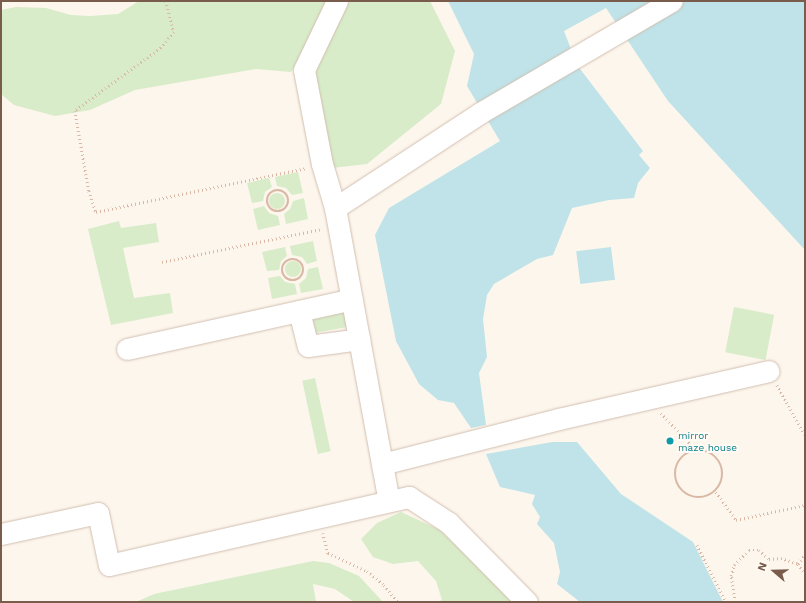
<!DOCTYPE html>
<html>
<head>
<meta charset="utf-8">
<style>
	body { margin:0 }
	#map { position:relative; width:806px; height:603px; overflow:hidden; background:#fdf6ec; font-family:"Work Sans",sans-serif }
	div>[style] { position:absolute }
	[style*='--x'] { left:calc(var(--x)*1px); top:calc(var(--y)*1px); width:calc(var(--w)*1px); rotate:calc(var(--a)*1deg) }
	.green>* { inset:0; background:#d8ecc9; transform-origin:0 0 }
	.round { border-radius:50% }
	.water>* { inset:0; background:#bfe3e8; transform-origin:0 0 }
	.path>* { height:2.5px; margin-top:-1.25px; transform-origin:0; background:repeating-linear-gradient(90deg,#d9b8a5 0 1px,transparent 0 4px) }
	.path>.ring { margin:-1.25px; padding:0; box-sizing:content-box; background:none; border:2.5px solid #d9b8a5; border-radius:50% }
	.roads { filter:drop-shadow(0 0 1px #d1beb0) drop-shadow(0 0 1px #d1beb0) }
	.minor>* { height:21px; margin:-10.5px; padding:0 10.5px; transform-origin:10.5px; border-radius:10.5px; background:#fff }
	.dots>* { width:11px; height:11px; translate:-50% -50%; box-sizing:border-box; border:2px solid #fffaf3; border-radius:50% }
	span { translate:-50% -50%; white-space:nowrap; text-align:center; line-height:1.15; -webkit-text-stroke:4px #fffaf3; paint-order:stroke }
	.culture-label { font-size:10px; color:#0d838f }
	.left { translate:0 -50%; text-align:left }
	.frame { position:absolute; inset:0; border:2px solid #7a5c4d; pointer-events:none }
	.north { position:absolute; left:754px; top:551px; width:40px; height:40px; -webkit-text-stroke:3px #fffaf3; paint-order:stroke; rotate:290deg; font-size:11px; font-weight:700; line-height:16px; text-align:center; color:#7a5c4d }
	.north::after { content:''; display:block; margin:auto; width:14px; height:18px; background:#7a5c4d; clip-path:polygon(50% 0,100% 100%,50% 72%,0 100%) }
</style>
</head>
<body>
<div id="map">
	<div class="green">
		<i style="clip-path:polygon(139px 1px,331px 1px,315px 37px,291px 72px,256px 69px,135px 90px,90px 110px,55px 116px,14px 105px,1px 94px,1px 10px,16px 7px,46px 8px,71px 15px,90px 16px,118px 14px)"></i>
		<i style="clip-path:polygon(349px 1px,430px 1px,455px 51px,441px 104px,367px 164px,332px 168px,315px 73px)"></i>
		<i style="clip-path:polygon(298px 172px,303px 193px,292px 195px,286px 188px,277px 186px,275px 177px)"></i>
		<i style="clip-path:polygon(269px 178px,272px 187px,265px 192px,263px 201px,252px 203px,247px 183px)"></i>
		<i class="round" style="left:269px;top:193px;width:16px;height:16px"></i>
		<i style="clip-path:polygon(304px 198px,308px 219px,286px 224px,284px 214px,290px 209px,293px 201px)"></i>
		<i style="clip-path:polygon(264px 206px,269px 213px,278px 216px,280px 225px,258px 230px,253px 209px)"></i>
		<i style="clip-path:polygon(119px 221px,121px 228px,156px 223px,159px 242px,123px 248px,134px 298px,170px 293px,173px 313px,111px 325px,88px 229px)"></i>
		<i style="clip-path:polygon(313px 241px,317px 261px,307px 264px,302px 257px,292px 255px,290px 246px)"></i>
		<i style="clip-path:polygon(285px 247px,287px 256px,281px 261px,279px 270px,267px 271px,262px 252px)"></i>
		<i class="round" style="left:285px;top:261px;width:16px;height:16px"></i>
		<i style="clip-path:polygon(318px 267px,323px 289px,301px 293px,299px 284px,306px 278px,308px 269px)"></i>
		<i style="clip-path:polygon(280px 276px,285px 282px,295px 284px,297px 294px,272px 299px,268px 278px)"></i>
		<i style="left:734px;top:307px;width:41px;height:46px;rotate:11deg"></i>
		<i style="clip-path:polygon(343px 312px,348px 313px,347px 327px,314px 333px,311px 321px,313px 317px)"></i>
		<i style="left:315px;top:378px;width:75px;height:13px;rotate:78deg"></i>
		<i style="clip-path:polygon(401px 512px,440px 530px,514px 602px,437px 602px,442px 600px,436px 581px,418px 561px,393px 564px,373px 557px,361px 539px,377px 523px)"></i>
		<i style="clip-path:polygon(313px 561px,329px 563px,359px 576px,383px 602px,354px 602px,335px 589px,313px 584px,316px 602px,136px 602px,154px 594px)"></i>
	</div>
	<div class="water">
		<i style="clip-path:polygon(448px 1px,805px 1px,805px 250px,668px 101px,606px 8px,564px 31px,577px 65px,643px 151px,639px 155px,650px 168px,638px 183px,634px 198px,609px 200px,572px 208px,553px 255px,537px 259px,494px 284px,487px 295px,483px 319px,487px 357px,479px 373px,486px 425px,471px 428px,454px 403px,438px 400px,419px 384px,396px 341px,375px 235px,389px 208px,500px 141px,467px 86px,474px 54px)"></i>
		<i style="left:611px;top:247px;width:33px;height:35px;rotate:83deg"></i>
		<i style="clip-path:polygon(552px 442px,577px 442px,621px 494px,693px 542px,723px 602px,580px 602px,557px 584px,560px 572px,554px 543px,537px 524px,540px 517px,532px 504px,535px 495px,500px 487px,486px 454px)"></i>
	</div>
	<div class="path">
		<i style="--x:166;--y:1;--w:32;--a:76"></i>
		<i style="--x:174;--y:32;--w:21;--a:129"></i>
		<i style="--x:161;--y:48;--w:107;--a:143.8"></i>
		<i style="--x:75;--y:111;--w:81;--a:80.1"></i>
		<i style="--x:89;--y:191;--w:22;--a:72"></i>
		<i style="--x:96;--y:212;--w:215;--a:-11.8"></i>
		<i class="ring" style="left:267px;top:190px;width:19.5px;height:19.5px"></i>
		<i class="ring" style="left:282px;top:259px;width:19.5px;height:19.5px"></i>
		<i style="--x:162;--y:262;--w:163;--a:-11.7"></i>
		<i style="--x:777;--y:385;--w:57;--a:60.8"></i>
		<i style="--x:661;--y:413;--w:51;--a:46.6"></i>
		<i class="ring" style="left:675px;top:450px;width:45.5px;height:45.5px"></i>
		<i style="--x:716;--y:492;--w:34;--a:54"></i>
		<i style="--x:736;--y:520;--w:71;--a:-12.3"></i>
		<i style="--x:323;--y:533;--w:21;--a:76"></i>
		<i style="--x:328;--y:553;--w:43;--a:24.8"></i>
		<i style="--x:367;--y:571;--w:22;--a:39"></i>
		<i style="--x:384;--y:585;--w:22;--a:51"></i>
		<i style="--x:697;--y:545;--w:64;--a:63"></i>
		<i style="--x:798;--y:564;--w:12;--a:-55"></i>
		<i style="--x:735;--y:602;--w:26;--a:-99"></i>
		<i style="--x:731;--y:576;--w:11;--a:-75"></i>
		<i style="--x:734;--y:565;--w:21;--a:-45"></i>
		<i style="--x:749;--y:550;--w:10;--a:0"></i>
		<i style="--x:759;--y:550;--w:13;--a:42"></i>
		<i style="--x:769;--y:559;--w:12;--a:-5"></i>
		<i style="--x:781;--y:558;--w:18;--a:19"></i>
		<i style="--x:798;--y:564;--w:12;--a:55"></i>
	</div>
	<div class="roads">
		<div class="minor">
			<i style="--x:337;--y:1;--w:76;--a:115.6"></i>
			<i style="--x:304;--y:70;--w:96;--a:79.2"></i>
			<i style="--x:322;--y:164;--w:46;--a:73.5"></i>
			<i style="--x:335;--y:208;--w:298;--a:79.6"></i>
			<i style="--x:335;--y:208;--w:173;--a:-33.2"></i>
			<i style="--x:480;--y:113;--w:222;--a:-30.3"></i>
			<i style="--x:299;--y:311;--w:36;--a:76"></i>
			<i style="--x:308;--y:346;--w:52;--a:-7.7"></i>
			<i style="--x:127;--y:349;--w:230;--a:-12.5"></i>
			<i style="--x:382;--y:464;--w:183;--a:-14.3"></i>
			<i style="--x:559;--y:419;--w:215;--a:-12.9"></i>
			<i style="--x:1;--y:534;--w:99;--a:-12.2"></i>
			<i style="--x:98;--y:513;--w:53;--a:78.1"></i>
			<i style="--x:109;--y:565;--w:308;--a:-12.8"></i>
			<i style="--x:409;--y:497;--w:48;--a:33"></i>
			<i style="--x:449;--y:523;--w:111;--a:45.4"></i>
		</div>
	</div>
	<div class="dots">
		<i style="left:670px;top:441px;background:#0f9aa8"></i>
	</div>
	<div class="culture-label">
		<span class="left" style="left:678px;top:441px">mirror<br>maze house</span>
	</div>
	<div class="frame"></div>
	<div class="north">N</div>
</div>
</body>
</html>
